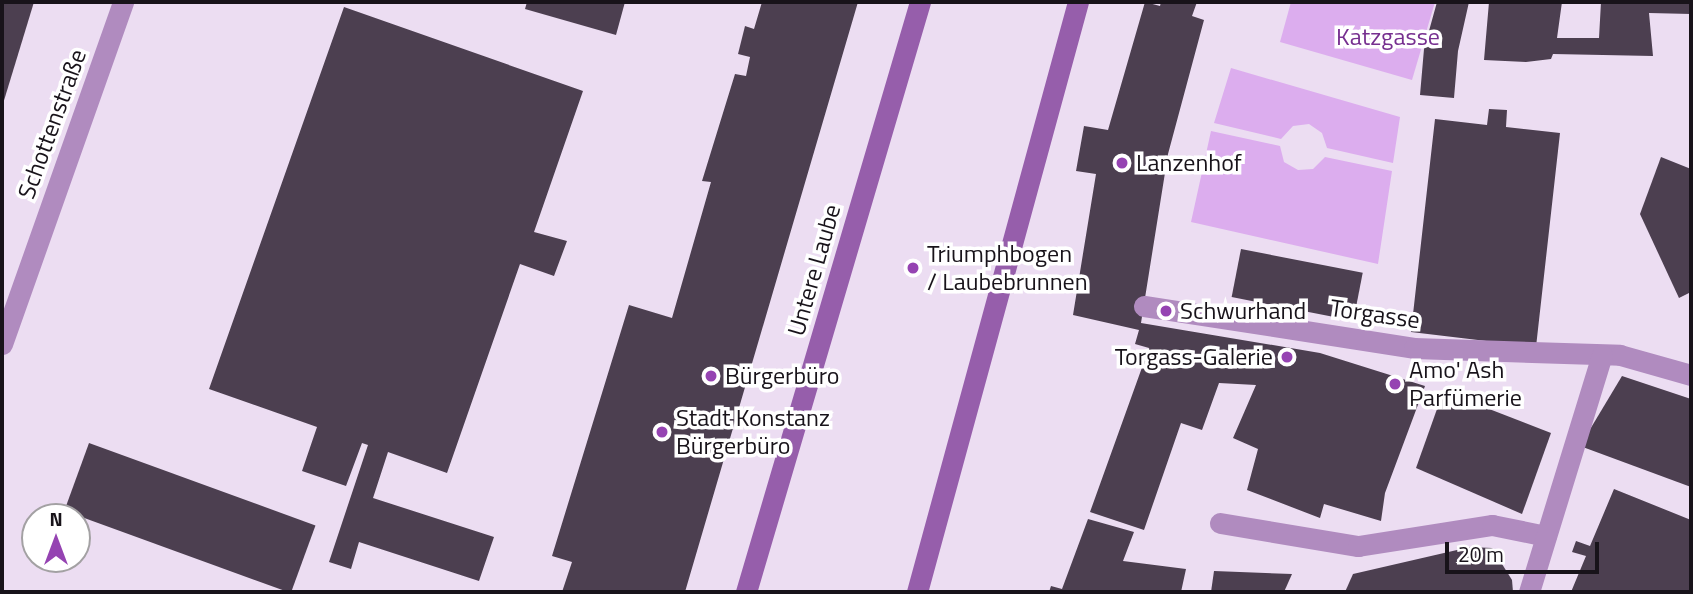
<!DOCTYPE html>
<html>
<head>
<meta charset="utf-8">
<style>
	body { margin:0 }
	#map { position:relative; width:1693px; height:594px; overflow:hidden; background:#ecddf2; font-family:"Titillium Web",sans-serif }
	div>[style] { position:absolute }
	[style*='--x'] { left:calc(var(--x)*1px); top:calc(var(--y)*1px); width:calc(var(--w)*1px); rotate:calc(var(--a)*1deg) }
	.green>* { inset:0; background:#dcadee }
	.building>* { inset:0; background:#4c3f50; transform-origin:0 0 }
	.street>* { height:21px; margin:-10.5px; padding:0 10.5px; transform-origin:10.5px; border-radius:10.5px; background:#b08bbf }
	.secondary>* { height:21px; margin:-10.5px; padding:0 10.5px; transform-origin:10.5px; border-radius:10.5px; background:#965eab }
	.dots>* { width:19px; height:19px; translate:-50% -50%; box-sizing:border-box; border:4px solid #fff; border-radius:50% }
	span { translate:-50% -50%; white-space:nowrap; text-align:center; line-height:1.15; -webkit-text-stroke:7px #fff; paint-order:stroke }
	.park-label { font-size:24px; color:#773090 }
	.street-label { font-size:24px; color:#18131a }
	.poi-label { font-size:24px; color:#18131a }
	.left { translate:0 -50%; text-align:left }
	.right { translate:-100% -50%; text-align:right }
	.frame { position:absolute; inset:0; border:4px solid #18131a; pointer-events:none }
	.north { position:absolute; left:21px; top:503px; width:70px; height:70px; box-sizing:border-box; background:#fff; border:2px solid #a3a1a3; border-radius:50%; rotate:0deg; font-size:19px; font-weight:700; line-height:28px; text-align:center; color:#18131a }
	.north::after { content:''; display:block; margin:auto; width:24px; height:32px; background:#9543b2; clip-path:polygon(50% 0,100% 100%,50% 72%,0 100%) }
	.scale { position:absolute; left:1445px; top:542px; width:154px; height:32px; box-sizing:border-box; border:4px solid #18131a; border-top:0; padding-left:9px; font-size:21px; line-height:24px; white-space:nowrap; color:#18131a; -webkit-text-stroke:5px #fff; paint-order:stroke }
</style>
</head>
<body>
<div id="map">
	<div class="green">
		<i style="clip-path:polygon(1291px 2px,1435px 2px,1412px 80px,1280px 42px)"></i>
		<i style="clip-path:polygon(1231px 68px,1400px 117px,1393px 163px,1327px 148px,1322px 133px,1309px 124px,1293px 126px,1281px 139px,1214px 123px)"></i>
		<i style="clip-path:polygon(1211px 131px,1280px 146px,1284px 162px,1298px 170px,1313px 169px,1325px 157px,1392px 171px,1378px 264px,1191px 222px)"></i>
	</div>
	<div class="building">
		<i style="clip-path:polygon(2px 2px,34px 2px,2px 107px)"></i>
		<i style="clip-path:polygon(527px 2px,625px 2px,616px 35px,525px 9px)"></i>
		<i style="clip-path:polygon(762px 2px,858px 2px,685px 592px,562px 592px,572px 562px,552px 556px,629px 305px,672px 318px,711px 182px,702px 181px,735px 74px,746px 76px,750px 57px,738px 54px,745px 26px,754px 29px)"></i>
		<i style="clip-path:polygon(1145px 2px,1160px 6px,1161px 2px,1197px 2px,1192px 16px,1204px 20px,1168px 154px,1141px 323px,1320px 353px,1425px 386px,1385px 493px,1381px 521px,1324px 504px,1320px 518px,1247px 490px,1258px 449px,1233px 438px,1256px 385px,1219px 383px,1202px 430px,1181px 423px,1144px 530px,1090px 512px,1149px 348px,1135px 344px,1139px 330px,1073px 315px,1096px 174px,1076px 171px,1084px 126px,1108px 130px)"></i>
		<i style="clip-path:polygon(1437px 2px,1469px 2px,1458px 51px,1454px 98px,1420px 95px,1424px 49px)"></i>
		<i style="clip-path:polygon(1489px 2px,1562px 2px,1557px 38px,1599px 38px,1601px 2px,1691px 2px,1691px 14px,1649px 13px,1653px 56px,1553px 54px,1551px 59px,1526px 62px,1484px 60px)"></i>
		<i style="clip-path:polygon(344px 7px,583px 91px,534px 232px,567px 241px,554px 276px,520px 264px,447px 473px,388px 452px,373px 498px,494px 537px,479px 581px,359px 542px,351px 569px,329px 562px,368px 445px,362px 443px,346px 486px,302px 471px,317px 427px,209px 389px)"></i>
		<i style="clip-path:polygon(1489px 109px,1507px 110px,1506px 127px,1560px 133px,1536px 347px,1411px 332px,1435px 119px,1487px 125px)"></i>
		<i style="clip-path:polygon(1661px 157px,1691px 169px,1691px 292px,1679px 298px,1640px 214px)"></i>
		<i style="left:1241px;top:249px;width:124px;height:49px;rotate:11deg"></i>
		<i style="clip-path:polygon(1622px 376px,1691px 399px,1691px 487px,1580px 446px)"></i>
		<i style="clip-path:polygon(1442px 395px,1453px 395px,1551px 433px,1522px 514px,1416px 468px)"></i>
		<i style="left:89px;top:443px;width:241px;height:72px;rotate:20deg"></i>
		<i style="clip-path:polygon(1614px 489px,1691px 520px,1691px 592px,1571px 592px,1586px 556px,1572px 552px,1576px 541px,1590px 546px)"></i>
		<i style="clip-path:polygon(1088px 519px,1134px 532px,1123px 561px,1186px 569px,1181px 592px,1049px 592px,1051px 586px,1062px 589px)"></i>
		<i style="clip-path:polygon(1470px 547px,1492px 548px,1512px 580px,1513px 592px,1345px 592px,1353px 574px)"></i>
		<i style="clip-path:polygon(1214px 571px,1292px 574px,1284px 592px,1211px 592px)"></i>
	</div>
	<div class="street">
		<i style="--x:1144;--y:306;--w:273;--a:8.8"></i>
		<i style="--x:1414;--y:348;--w:206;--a:1.9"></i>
		<i style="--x:1620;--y:355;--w:74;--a:15.7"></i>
		<i style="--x:2;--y:344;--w:363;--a:-70.5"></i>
		<i style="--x:1220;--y:523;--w:140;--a:9.5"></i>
		<i style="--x:1358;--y:546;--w:136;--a:-8.9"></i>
		<i style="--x:1492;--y:525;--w:55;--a:11.5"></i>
		<i style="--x:1529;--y:592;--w:248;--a:-72.9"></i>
	</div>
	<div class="secondary">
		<i style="--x:746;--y:592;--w:615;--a:-73.57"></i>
		<i style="--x:917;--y:592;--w:612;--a:-74.74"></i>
	</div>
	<div class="dots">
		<i style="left:1122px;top:163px;background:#9543b2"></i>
		<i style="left:913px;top:268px;background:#9543b2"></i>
		<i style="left:1166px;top:311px;background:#9543b2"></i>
		<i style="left:1287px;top:357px;background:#9543b2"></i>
		<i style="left:711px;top:376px;background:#9543b2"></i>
		<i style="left:1395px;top:384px;background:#9543b2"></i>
		<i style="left:662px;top:432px;background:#9543b2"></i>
	</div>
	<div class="park-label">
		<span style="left:1388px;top:37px">Katzgasse</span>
	</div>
	<div class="street-label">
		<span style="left:52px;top:124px;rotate:-70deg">Schottenstraße</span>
		<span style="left:814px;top:270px;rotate:-74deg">Untere Laube</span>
		<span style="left:1375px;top:314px;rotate:8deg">Torgasse</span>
	</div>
	<div class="poi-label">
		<span class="left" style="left:1136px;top:163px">Lanzenhof</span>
		<span class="left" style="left:927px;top:268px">Triumphbogen<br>/ Laubebrunnen</span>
		<span class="left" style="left:1180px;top:311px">Schwurhand</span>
		<span class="right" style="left:1273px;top:357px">Torgass-Galerie</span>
		<span class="left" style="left:1409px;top:384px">Amo' Ash<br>Parfümerie</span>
		<span class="left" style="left:725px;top:376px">Bürgerbüro</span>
		<span class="left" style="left:676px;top:432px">Stadt Konstanz<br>Bürgerbüro</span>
	</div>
	<div class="frame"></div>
	<div class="north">N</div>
	<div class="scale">20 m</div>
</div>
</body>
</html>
